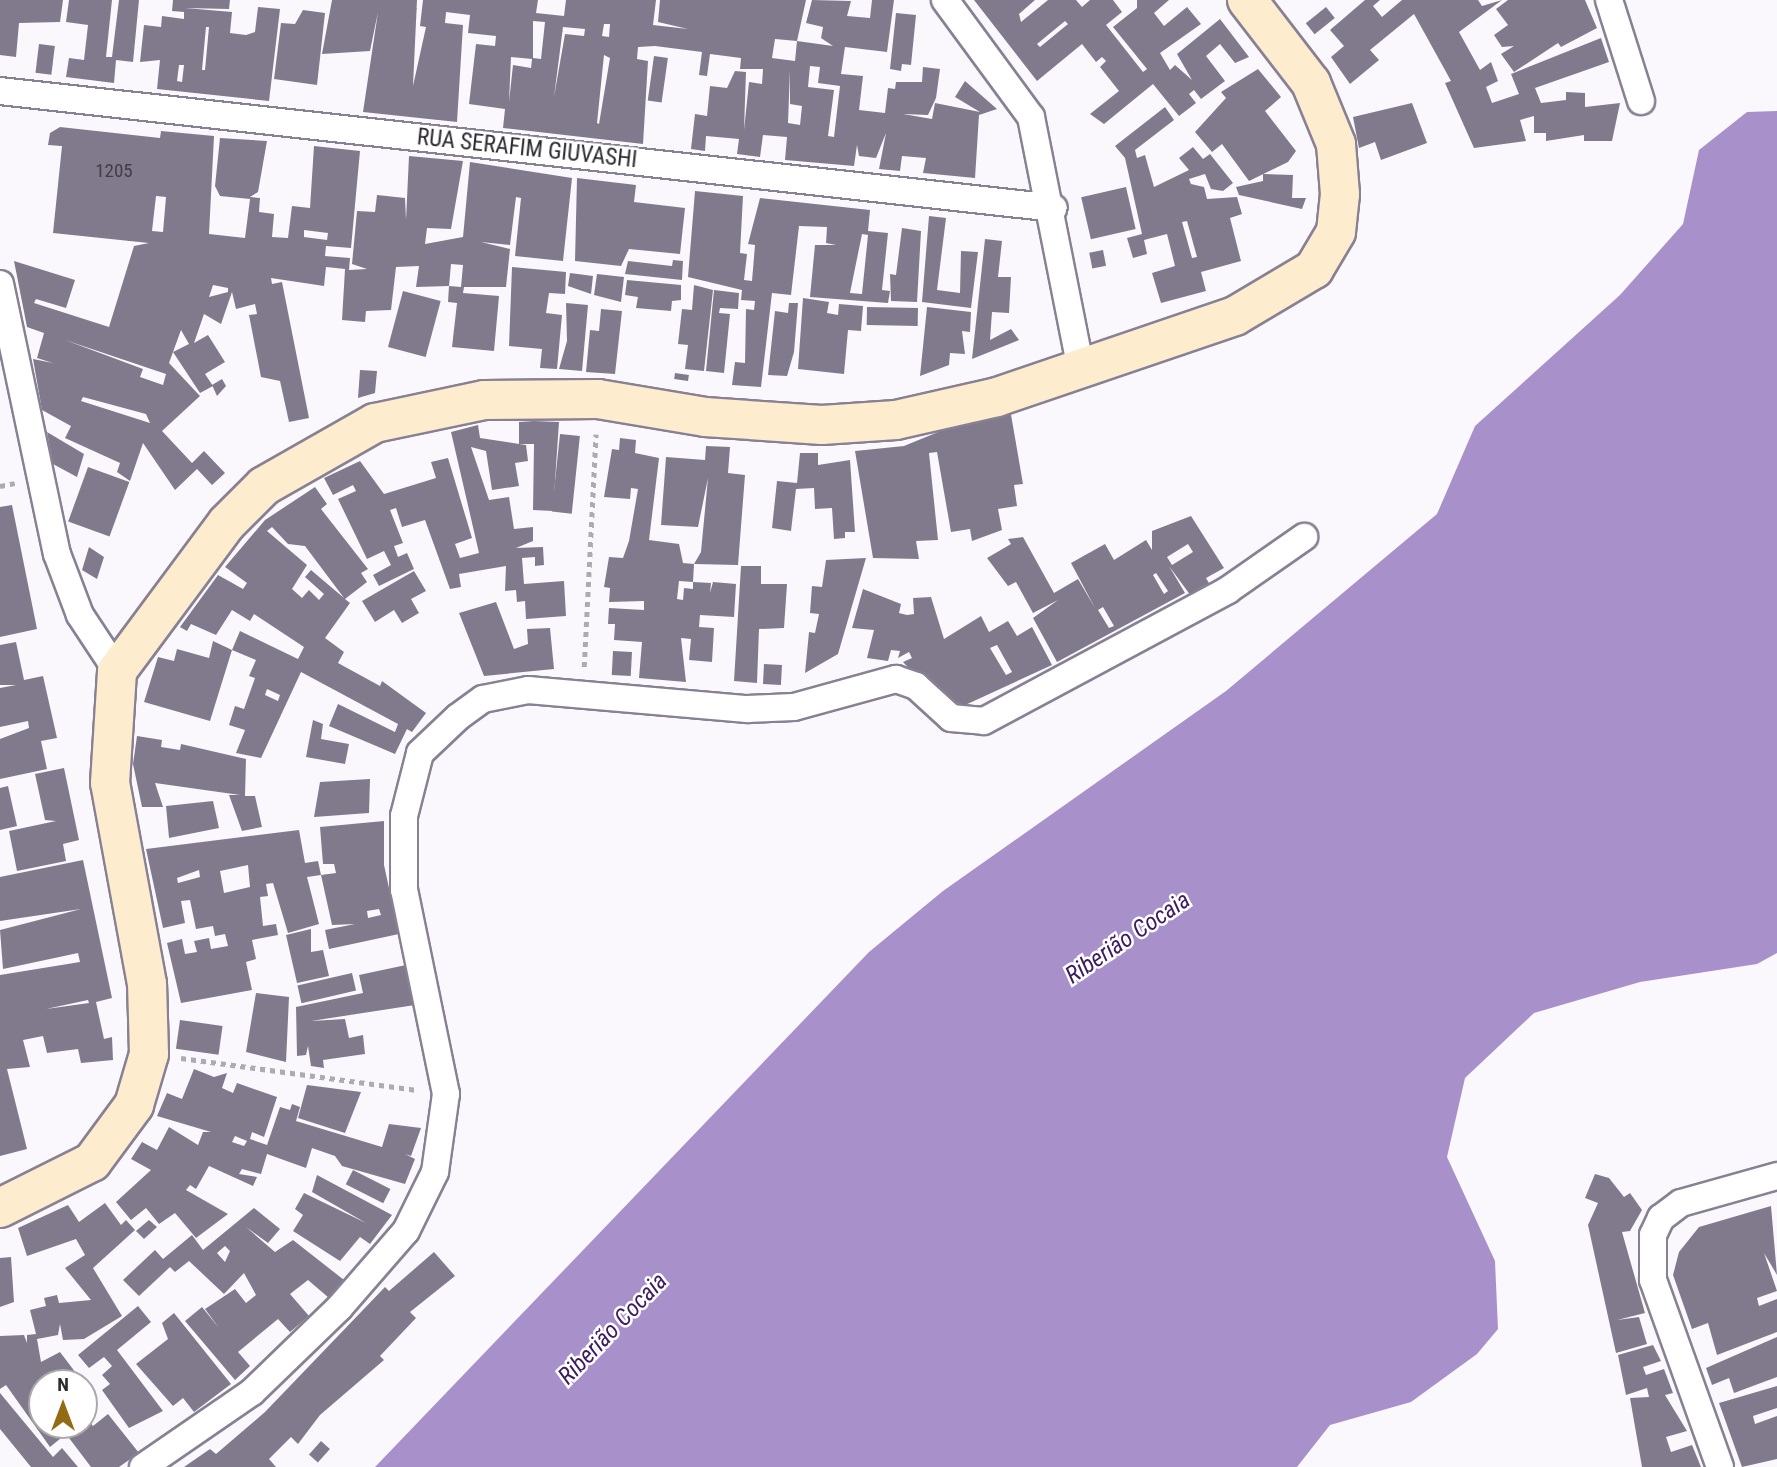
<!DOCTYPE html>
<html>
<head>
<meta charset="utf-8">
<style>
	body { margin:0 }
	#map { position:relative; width:1777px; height:1467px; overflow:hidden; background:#faf8fd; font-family:"Roboto Condensed",sans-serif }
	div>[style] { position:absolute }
	.water>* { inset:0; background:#a891ca }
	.building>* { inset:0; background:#817a8c; transform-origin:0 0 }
	.path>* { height:4.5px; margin-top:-2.25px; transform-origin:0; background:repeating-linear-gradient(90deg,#adabb1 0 5px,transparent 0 10px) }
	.roads { filter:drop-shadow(2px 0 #888193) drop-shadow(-2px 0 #888193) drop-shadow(0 2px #888193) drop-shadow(0 -2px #888193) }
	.street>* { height:26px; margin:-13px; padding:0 13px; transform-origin:13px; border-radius:13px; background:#fff }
	.secondary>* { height:38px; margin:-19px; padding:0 19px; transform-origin:19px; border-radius:19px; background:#fdecce }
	span { translate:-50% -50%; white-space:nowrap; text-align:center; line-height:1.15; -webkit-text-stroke:5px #fff; paint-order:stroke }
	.number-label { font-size:19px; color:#413d48 }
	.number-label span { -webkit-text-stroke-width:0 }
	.street-label { font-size:23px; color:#2c2931 }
	.water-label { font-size:24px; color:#3c1b5f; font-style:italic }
	.north { position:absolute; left:28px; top:1369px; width:70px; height:70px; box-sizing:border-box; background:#fff; border:2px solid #aba9ad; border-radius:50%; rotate:0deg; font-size:19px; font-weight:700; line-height:28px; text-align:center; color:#2c2931 }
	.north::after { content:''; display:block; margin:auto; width:24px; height:32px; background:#936b14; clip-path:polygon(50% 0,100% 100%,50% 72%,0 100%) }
</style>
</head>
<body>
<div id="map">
	<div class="water">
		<div style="clip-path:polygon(1777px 111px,1777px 953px,1757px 964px,1640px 982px,1534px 1013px,1465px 1078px,1447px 1157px,1495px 1261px,1498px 1329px,1477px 1354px,1411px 1402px,1330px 1425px,1297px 1467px,375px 1467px,869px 952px,943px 891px,1226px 691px,1437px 514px,1475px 426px,1620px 295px,1683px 224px,1699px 150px,1747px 112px)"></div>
	</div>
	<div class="building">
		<div style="clip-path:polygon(0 0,63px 0,60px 22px,19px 23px,16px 57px,0 55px)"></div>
		<div style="clip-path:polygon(69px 0,112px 0,106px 57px,112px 57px,119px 0,139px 0,133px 62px,116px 60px,114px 83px,66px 77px,69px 58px,84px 60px,88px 25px,66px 22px)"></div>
		<div style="clip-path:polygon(evenodd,173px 0,230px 0,229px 9px,185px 8px,232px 12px,230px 33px,246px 35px,255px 32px,258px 7px,280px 9px,269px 101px,157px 89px,160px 60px,180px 58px,140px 62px,144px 25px,161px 27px,162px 16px,184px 19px,184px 12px,172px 11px,173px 0,206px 27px,209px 27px,205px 70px,202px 70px,206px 27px,173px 0,179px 65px,184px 65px,182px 82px,177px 81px,179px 65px)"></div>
		<div style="clip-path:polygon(evenodd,332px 0,417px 0,413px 86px,426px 27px,420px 26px,423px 0,538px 0,536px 13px,564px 16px,566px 0,656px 0,653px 25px,688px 29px,658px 22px,660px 0,806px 0,797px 41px,833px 46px,821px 38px,823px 27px,806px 23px,812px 0,851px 1px,847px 16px,870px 18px,872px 0,894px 0,887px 52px,845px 47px,841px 74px,863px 76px,859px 110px,885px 113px,888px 88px,895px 89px,896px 82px,922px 82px,923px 67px,940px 69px,936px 98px,928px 115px,903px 114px,932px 119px,935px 103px,980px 112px,955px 97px,965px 81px,997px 109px,979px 115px,975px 178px,923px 173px,926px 158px,902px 156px,900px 171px,879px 169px,886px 133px,876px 158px,859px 156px,857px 145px,854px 166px,785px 160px,787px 137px,763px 135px,760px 157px,737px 154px,739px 139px,706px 136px,705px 151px,691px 149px,695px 114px,707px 116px,710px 86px,727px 88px,735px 71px,746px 72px,744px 130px,749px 82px,762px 84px,763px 69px,740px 69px,741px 58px,710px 54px,707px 76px,699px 75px,702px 52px,655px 46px,638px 47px,637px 59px,648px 61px,643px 144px,503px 128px,505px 109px,469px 104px,476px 44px,495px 46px,496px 36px,468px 33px,470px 15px,446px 12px,445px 23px,463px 25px,457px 122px,363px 112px,378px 12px,370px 51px,322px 54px,332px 0,533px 21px,545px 22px,541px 59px,533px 58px,533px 21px,332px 0,604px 24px,610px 24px,609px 37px,602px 36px,604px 24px,332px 0,563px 27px,585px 29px,584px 36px,565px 34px,554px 97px,563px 27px,332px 0,775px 39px,797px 41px,795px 61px,772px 58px,775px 39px,332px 0,604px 55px,610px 58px,599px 124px,597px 123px,604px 55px,332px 0,511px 57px,532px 59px,531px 68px,513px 65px,509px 102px,511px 57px,332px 0,810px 66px,820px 67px,818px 83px,840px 86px,834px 137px,828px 136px,834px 90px,808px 87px,810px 66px,332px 0,790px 70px,790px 104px,802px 106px,800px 125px,788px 123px,790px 70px)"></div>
		<div style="clip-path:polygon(evenodd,974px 0,1035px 0,1019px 14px,1021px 22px,1048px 0,1076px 0,1082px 7px,1090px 0,1113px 0,1122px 12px,1106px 25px,1143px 72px,1147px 69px,1113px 27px,1137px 8px,1137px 0,1169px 0,1154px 13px,1164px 26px,1187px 7px,1201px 24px,1160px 53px,1170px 70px,1175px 65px,1192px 80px,1177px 54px,1220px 19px,1249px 57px,1235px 63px,1220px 44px,1206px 56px,1225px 81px,1201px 99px,1194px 90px,1189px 94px,1196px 103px,1179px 116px,1153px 84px,1104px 124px,1090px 114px,1119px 91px,1100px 67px,1106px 61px,1102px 57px,1096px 62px,1082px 44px,1037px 81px,974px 0,1065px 21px,1068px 24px,1040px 47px,1037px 44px,1065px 21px)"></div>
		<div style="clip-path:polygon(1365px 0,1380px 0,1373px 6px,1382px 17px,1402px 0,1478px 0,1482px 6px,1502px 0,1459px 32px,1480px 70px,1491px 62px,1498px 81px,1486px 87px,1492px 103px,1519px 94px,1511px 74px,1601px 38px,1609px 62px,1535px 88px,1541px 103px,1566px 100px,1566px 92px,1585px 93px,1585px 107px,1620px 103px,1612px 141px,1584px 141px,1584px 135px,1546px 141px,1546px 133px,1534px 133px,1534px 116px,1520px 120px,1526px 141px,1474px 148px,1445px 83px,1451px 81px,1414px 14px,1370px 50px,1379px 60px,1350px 84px,1331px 57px,1344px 46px,1330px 30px)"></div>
		<div style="clip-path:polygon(1508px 0,1585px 0,1597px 28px,1561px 47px,1558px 43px,1514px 72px,1501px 54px,1514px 46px,1502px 47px,1494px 35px,1508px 25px,1496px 9px)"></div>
		<div style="left:1326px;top:7px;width:14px;height:26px;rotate:51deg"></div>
		<div style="clip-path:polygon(303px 10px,325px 13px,317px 85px,274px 79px,281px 23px,295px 24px)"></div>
		<div style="clip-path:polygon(896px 13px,916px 15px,911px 65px,902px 64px,901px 71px,890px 69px)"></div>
		<div style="left:39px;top:44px;width:16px;height:29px;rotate:7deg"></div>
		<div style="left:654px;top:56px;width:14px;height:45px;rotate:8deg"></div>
		<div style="clip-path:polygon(1258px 69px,1281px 97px,1265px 111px,1296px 151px,1288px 162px,1249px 181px,1222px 144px,1212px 152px,1195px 132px,1226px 98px,1221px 92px)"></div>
		<div style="clip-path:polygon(1412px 103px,1427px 143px,1381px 160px,1375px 142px,1359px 148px,1353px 117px)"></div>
		<div style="clip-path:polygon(evenodd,1165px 107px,1174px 120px,1135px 150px,1137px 158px,1145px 155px,1154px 187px,1189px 170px,1179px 158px,1193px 147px,1203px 159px,1210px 154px,1233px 183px,1223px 191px,1211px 189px,1205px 174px,1189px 179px,1191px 184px,1204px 187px,1207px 199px,1237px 197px,1242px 214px,1230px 218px,1241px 261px,1201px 272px,1206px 291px,1161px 303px,1152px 273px,1175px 266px,1167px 234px,1144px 240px,1147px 254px,1133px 258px,1127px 238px,1142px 234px,1125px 158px,1115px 146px,1165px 107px,1187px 221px,1197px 257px,1192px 258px,1182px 222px,1187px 221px)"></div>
		<div style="clip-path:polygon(evenodd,60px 127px,160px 138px,161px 131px,214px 136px,209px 234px,245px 238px,250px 199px,220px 196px,215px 186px,220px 138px,267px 141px,258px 192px,250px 197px,260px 198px,259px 212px,274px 214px,272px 237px,288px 238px,292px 206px,310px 208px,314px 146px,360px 151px,351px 248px,326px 246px,325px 256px,350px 258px,349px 270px,367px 269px,352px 264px,357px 211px,375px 212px,377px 195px,405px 198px,406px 220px,409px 156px,463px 161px,451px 229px,427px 228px,425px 244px,463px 237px,470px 162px,572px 178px,563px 261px,515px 256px,521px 198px,516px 197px,510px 245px,481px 242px,510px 249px,506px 287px,464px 287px,463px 293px,499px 296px,494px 351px,452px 347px,457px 303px,448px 302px,449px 286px,461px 287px,463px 265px,451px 264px,449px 286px,416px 287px,419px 266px,396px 267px,391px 310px,366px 311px,365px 322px,342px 320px,345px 269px,326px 267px,324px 286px,271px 278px,272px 284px,282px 282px,309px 418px,289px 422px,280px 381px,261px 377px,249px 315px,257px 314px,255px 304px,236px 309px,232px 292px,221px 324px,204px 314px,194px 343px,208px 335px,225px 362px,205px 374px,213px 386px,200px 393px,173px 352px,169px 363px,200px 396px,162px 431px,192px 463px,204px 451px,225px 473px,212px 485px,197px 469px,175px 490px,143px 443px,130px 481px,117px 472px,120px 463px,65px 438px,71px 426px,42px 410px,33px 359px,53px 363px,37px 358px,44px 333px,27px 327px,14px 261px,75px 280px,66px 308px,36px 299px,34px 303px,109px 327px,134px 246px,149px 243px,53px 233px,62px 146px,48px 145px,50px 133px,60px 127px,156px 196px,166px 197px,163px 232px,152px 231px,156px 196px,60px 127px,304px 230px,328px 233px,327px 240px,304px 237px,304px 230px,60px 127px,213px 285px,228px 288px,228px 292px,209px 297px,213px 285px,60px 127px,181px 330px,189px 344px,173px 352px,181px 330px,60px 127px,65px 340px,166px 374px,163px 385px,140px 377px,143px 369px,65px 340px,60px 127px,83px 397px,146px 414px,150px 423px,81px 401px,83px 397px)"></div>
		<div style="clip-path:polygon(1263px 174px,1293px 175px,1292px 198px,1306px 198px,1302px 209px,1239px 195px,1236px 187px,1263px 181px)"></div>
		<div style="clip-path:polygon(577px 178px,636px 185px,634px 202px,685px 208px,680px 254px,629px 249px,621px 266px,575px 261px)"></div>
		<div style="left:1126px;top:187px;width:43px;height:46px;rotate:77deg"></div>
		<div style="clip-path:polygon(evenodd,695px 191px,743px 196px,740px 253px,747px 254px,744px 280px,752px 281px,755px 245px,748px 244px,760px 198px,870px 210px,868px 231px,888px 233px,882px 290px,890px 291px,888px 303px,810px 297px,815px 245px,836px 245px,826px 243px,827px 227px,799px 226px,791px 295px,772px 293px,761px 387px,732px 385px,735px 362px,745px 363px,746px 309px,754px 310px,755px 301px,741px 300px,742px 290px,688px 277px,695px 191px,862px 234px,868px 235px,862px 294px,850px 293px,862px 234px)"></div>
		<div style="clip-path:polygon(929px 216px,946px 218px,937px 290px,960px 293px,961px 251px,978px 252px,971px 308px,922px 302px)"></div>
		<div style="clip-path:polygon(902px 228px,921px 231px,917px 302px,891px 301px,890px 274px,896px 275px)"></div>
		<div style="clip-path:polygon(985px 239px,1002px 241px,998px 277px,1011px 277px,1009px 313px,992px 312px,990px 340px,1011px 329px,1019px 340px,972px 359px)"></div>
		<div style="left:1103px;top:250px;width:16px;height:14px;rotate:79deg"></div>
		<div style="clip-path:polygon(673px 260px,683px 261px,682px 280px,625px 274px,628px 261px,672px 266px)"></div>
		<div style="clip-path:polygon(512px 267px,566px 272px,565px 294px,549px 293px,546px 313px,562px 315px,557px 369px,540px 368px,542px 349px,509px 346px)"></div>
		<div style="clip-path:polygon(570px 273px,593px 276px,591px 294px,568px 286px)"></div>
		<div style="clip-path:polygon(597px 274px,624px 277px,621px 302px,594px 295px)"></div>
		<div style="clip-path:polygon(627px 280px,681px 285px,681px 300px,672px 301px,671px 311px,636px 308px,638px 297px,625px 295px)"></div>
		<div style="clip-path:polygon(694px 285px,713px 290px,704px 371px,685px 369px,688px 345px,678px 344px,682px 309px,692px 310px)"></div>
		<div style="clip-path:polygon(714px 290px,739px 293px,738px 309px,720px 308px,719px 313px,730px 314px,724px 373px,706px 371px)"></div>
		<div style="left:403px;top:291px;width:39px;height:58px;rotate:15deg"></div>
		<div style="clip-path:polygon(803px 298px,829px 302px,827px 313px,838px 315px,839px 304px,863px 306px,861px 331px,848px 330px,844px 374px,798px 369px)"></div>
		<div style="clip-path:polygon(566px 303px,588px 305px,582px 371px,559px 369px,567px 341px)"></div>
		<div style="clip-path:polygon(789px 303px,798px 303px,794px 352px,787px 376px,768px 375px,775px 311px,788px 313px)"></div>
		<div style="left:867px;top:307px;width:51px;height:18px;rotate:1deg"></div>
		<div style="clip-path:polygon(927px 307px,971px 312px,970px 332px,962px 331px,965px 354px,950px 353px,949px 365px,920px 376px)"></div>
		<div style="clip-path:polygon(601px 309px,622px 311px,615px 374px,586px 372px,590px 330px,599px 331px)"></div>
		<div style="clip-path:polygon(360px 370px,377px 371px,375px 393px,358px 398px)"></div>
		<div style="left:675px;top:373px;width:14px;height:6px;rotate:8deg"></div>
		<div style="clip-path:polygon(222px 379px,226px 386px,217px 396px,212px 385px)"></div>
		<div style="clip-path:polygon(1009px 403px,1023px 484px,1014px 485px,1017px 506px,998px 509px,1002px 530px,972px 541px,970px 529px,951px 532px,937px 452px,929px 453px,938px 540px,916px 541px,919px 559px,873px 558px,855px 451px,904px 446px)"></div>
		<div style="clip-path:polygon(534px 421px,559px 422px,553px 511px,533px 510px,534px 444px,519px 444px,519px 422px)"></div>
		<div style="clip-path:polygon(478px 425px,480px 438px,526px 445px,528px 461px,515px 463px,519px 486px,492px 490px,486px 451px,471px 447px,489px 500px,509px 497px,514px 529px,533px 527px,533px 541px,516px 548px,543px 547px,544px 565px,535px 566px,535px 557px,522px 558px,524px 584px,564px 581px,566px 616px,526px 619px,525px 601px,517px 602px,516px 590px,505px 591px,506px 566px,459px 574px,461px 587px,450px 589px,425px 520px,402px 527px,396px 508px,390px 510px,403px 543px,394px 546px,398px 557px,407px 553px,414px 569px,379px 586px,373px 575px,391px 565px,384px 551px,367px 559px,338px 499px,356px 491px,353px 485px,333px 495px,324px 478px,360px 461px,384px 494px,436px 478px,431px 462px,448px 458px,472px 538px,455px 544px,460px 558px,479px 553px,451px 432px)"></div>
		<div style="clip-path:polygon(47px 432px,84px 454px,77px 477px,53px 464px)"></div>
		<div style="left:560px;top:434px;width:20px;height:78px;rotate:6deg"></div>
		<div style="clip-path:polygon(620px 438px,636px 440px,635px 453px,659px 458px,649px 540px,679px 544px,683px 563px,694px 564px,701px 552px,708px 478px,698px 527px,661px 525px,666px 457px,705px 460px,706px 446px,730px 447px,728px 473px,745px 475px,738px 565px,694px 564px,693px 582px,679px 581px,677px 599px,683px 600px,684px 588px,693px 589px,693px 582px,711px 583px,710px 593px,713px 582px,736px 584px,734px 617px,700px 615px,699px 627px,714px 628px,712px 662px,689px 660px,691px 639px,681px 638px,686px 682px,639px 678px,642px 642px,614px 640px,615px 624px,608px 624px,609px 608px,644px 610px,644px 601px,609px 602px,610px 588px,604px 587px,609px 557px,623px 558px,629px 541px,638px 489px,631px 488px,630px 499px,604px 497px,612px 449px,619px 450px)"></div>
		<div style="clip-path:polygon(800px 453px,818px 453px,818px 465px,850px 460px,855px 532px,845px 532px,845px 538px,834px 539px,832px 508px,815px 509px,814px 488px,796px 489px,791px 531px,772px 528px,777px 481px,797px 483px)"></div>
		<div style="left:88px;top:467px;width:44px;height:58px;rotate:20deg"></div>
		<div style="clip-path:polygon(evenodd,315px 487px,327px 504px,321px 509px,368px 569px,361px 573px,367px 582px,345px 599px,350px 603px,325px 638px,344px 652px,338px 663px,380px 686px,382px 681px,426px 713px,412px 732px,407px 729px,395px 754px,329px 726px,338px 704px,395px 732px,398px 724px,301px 672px,261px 758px,236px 753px,245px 730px,229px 725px,235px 706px,244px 709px,255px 678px,249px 676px,256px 660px,232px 650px,240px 631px,298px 659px,304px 647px,254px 614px,250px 621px,232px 610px,216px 635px,191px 624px,187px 631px,180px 627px,218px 575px,243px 589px,247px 583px,225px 567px,265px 520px,315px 487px,272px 527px,288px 544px,305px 546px,344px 598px,311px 570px,305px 577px,324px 594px,319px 600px,309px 590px,302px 598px,292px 589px,307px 565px,267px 531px,272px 527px,315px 487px,267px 689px,280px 695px,278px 701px,265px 695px,267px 689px)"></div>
		<div style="clip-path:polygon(12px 505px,37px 629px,0 637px,0 507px)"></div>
		<div style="clip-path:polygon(evenodd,1191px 516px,1224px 568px,1206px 578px,1210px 585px,1191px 596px,1169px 566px,1185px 593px,1057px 662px,1033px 618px,1058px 600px,1033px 613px,1016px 582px,1008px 586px,987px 558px,1011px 544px,1008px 539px,1023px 537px,1054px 593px,1078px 579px,1095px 608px,1071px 563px,1105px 544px,1114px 560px,1146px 540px,1152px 550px,1152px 531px,1191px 516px,1188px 544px,1193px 552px,1172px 565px,1167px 557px,1188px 544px,1191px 516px,1156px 573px,1168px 591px,1164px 594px,1153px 575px,1156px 573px,1191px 516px,1103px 607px,1114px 626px,1109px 628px,1098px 610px,1103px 607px)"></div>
		<div style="clip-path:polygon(89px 547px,104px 557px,97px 579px,82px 570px)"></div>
		<div style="clip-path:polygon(866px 558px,838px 654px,805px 673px,809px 632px,815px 633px,819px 614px,810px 613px,812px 586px,822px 587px,826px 560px)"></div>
		<div style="clip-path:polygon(741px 566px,761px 566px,761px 584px,787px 584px,784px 628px,759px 629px,757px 683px,734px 681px)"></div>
		<div style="clip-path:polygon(414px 571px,426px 591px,411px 599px,419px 613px,402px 623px,394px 610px,375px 622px,362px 601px)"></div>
		<div style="clip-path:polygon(evenodd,863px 589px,901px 604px,899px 613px,907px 615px,914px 614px,913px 598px,931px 597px,944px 639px,981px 616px,989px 632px,1008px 621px,1017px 636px,1032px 627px,1052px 665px,950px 712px,903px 662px,912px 658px,909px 652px,898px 658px,900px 651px,891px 650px,888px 661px,867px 658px,874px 630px,852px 628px,863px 589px,997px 645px,1012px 672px,1006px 675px,990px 648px,997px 645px)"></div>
		<div style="clip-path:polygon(496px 602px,514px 649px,528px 644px,527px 629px,550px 628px,554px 669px,484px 676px,459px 613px)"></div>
		<div style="clip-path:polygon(213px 641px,232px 650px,210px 721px,144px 702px,158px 657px,174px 661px,177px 649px,209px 658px)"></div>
		<div style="clip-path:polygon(16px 642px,24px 680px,43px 676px,57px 738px,41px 741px,47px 769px,0 779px,0 739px,29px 728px,28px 721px,0 727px,0 688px,16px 685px,0 685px,0 645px)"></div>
		<div style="left:613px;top:651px;width:19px;height:24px;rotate:3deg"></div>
		<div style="left:764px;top:664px;width:18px;height:20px;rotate:3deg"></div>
		<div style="clip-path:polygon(313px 720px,323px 724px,321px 739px,349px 744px,345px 764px,306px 757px)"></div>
		<div style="clip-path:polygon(137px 736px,162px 740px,161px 747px,180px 750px,181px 744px,246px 759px,245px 796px,255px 796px,262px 827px,242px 831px,229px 795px,240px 795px,155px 783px,163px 807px,142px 807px,133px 764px)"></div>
		<div style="clip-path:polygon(64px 768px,79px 840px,63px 844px,66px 861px,17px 871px,9px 831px,56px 821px,45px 820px,35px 774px)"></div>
		<div style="clip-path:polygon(370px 779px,369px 813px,314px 817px,320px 782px)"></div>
		<div style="clip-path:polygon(8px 786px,17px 826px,0 830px,0 788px)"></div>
		<div style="clip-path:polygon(213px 801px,219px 828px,169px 838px,166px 806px)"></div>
		<div style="clip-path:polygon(evenodd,384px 821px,384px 865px,399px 934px,329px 949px,325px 930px,355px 924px,332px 925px,321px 875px,336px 873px,334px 864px,323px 864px,320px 827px,384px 821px,379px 909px,381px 915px,368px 918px,367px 911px,379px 909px)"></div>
		<div style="clip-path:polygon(evenodd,299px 830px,305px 863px,318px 861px,321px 875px,307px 877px,319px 924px,288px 933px,273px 883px,266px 884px,268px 896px,260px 897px,263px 926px,276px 924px,278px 935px,252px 940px,256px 959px,246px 962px,252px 990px,181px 1003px,167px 943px,182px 939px,185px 954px,197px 952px,194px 941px,209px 938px,211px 949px,228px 946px,225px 934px,215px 936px,213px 926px,196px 929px,190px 900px,181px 901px,185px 923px,163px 928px,146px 849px,299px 830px,248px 865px,250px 887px,224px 893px,220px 871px,248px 865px,299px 830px,199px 870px,200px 877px,178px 883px,177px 878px,199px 870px)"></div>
		<div style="clip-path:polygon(evenodd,83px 860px,112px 998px,96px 1002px,104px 1039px,112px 1037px,113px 1060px,81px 1063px,78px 1049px,47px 1053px,43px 1036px,23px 1040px,30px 1067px,7px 1069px,27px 1149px,0 1156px,0 975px,80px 962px,78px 953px,3px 969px,0 930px,81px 909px,0 921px,0 877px,83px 860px,88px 1000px,89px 1003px,46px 1009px,88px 1000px)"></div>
		<div style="clip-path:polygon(311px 929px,311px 952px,323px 950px,329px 976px,297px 983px,286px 935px)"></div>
		<div style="clip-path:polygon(406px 965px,415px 1005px,311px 1021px,345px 1019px,349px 1038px,363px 1035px,365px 1054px,323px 1060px,324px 1068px,311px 1066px,308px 1046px,306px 1055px,297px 1056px,296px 1007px,363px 993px,359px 975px)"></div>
		<div style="left:352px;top:973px;width:18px;height:56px;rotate:77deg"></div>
		<div style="clip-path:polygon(256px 993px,289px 997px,286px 1062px,246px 1052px)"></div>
		<div style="left:180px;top:1020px;width:43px;height:29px;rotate:8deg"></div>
		<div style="clip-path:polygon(evenodd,194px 1069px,214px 1077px,227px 1073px,222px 1088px,233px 1093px,237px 1083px,277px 1097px,264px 1137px,252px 1132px,250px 1139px,267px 1145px,280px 1107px,290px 1110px,292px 1104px,300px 1107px,296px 1121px,382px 1147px,389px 1124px,421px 1128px,411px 1156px,405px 1154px,415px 1159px,405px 1184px,342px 1166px,335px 1156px,312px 1148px,306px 1168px,267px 1154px,261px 1174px,242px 1169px,239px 1174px,257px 1177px,253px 1186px,209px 1166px,196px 1189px,190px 1185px,186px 1190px,228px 1214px,196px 1238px,175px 1213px,159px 1224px,146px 1208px,131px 1220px,116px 1202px,151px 1170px,131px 1159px,142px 1142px,157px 1150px,169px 1127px,198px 1145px,203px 1132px,211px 1132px,157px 1116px,167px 1093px,182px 1099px,194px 1069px,235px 1136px,247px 1141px,244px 1146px,232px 1142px,235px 1136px)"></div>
		<div style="clip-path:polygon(307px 1085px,361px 1092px,345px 1133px,298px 1118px)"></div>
		<div style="left:353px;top:1170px;width:42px;height:16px;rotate:27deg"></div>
		<div style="clip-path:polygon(1595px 1174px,1609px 1178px,1624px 1197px,1630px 1193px,1642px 1210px,1630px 1231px,1622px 1232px,1645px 1313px,1617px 1320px,1639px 1317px,1647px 1344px,1616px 1353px,1588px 1225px,1598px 1203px,1585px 1198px)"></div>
		<div style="clip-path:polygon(317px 1175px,392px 1215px,370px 1244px,360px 1237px,340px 1261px,293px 1231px,303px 1215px,295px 1209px,304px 1193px,366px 1223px,312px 1192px)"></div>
		<div style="clip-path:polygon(105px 1203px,121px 1225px,126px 1220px,135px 1230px,93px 1268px,122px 1316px,84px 1339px,63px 1340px,60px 1324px,58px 1335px,37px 1339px,41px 1362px,60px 1352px,82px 1381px,42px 1383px,42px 1425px,84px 1425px,84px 1415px,93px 1426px,108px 1414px,139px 1453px,119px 1467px,91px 1467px,66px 1434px,50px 1447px,6px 1385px,0 1389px,0 1336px,24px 1335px,27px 1343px,27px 1335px,36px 1334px,30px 1310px,46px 1306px,44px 1298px,57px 1295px,59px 1303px,91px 1300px,65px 1268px,85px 1255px,76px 1239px,27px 1256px,18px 1228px,68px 1205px,79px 1222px)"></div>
		<div style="clip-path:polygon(1771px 1206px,1777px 1275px,1764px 1253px,1777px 1291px,1757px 1298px,1759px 1306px,1777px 1299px,1777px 1332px,1717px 1355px,1708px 1323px,1692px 1329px,1673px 1275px,1679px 1252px,1699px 1227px)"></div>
		<div style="clip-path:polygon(evenodd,254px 1208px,280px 1229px,268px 1243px,246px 1227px,275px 1252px,293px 1240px,344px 1280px,329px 1298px,308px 1280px,290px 1294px,309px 1316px,290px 1332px,278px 1319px,238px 1352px,250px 1366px,235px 1380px,185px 1321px,202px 1307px,219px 1328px,205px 1309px,235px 1289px,246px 1303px,256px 1295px,244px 1273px,224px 1294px,189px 1261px,175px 1272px,170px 1267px,139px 1296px,123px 1280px,155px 1250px,163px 1259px,192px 1235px,203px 1250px,254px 1208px,225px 1246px,230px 1251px,225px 1262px,217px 1253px,225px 1246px)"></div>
		<div style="clip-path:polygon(149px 1220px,157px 1227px,144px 1239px,136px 1231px)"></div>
		<div style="clip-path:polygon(434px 1252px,455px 1276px,410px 1312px,416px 1318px,380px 1356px,384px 1360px,320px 1415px,298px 1444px,291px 1437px,269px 1459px,276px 1467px,184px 1467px,210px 1449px,216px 1454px,265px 1412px,385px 1287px,389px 1291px)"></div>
		<div style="clip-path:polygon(11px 1257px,14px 1302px,0 1307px,0 1258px)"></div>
		<div style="clip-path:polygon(138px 1306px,151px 1322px,117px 1350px,163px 1411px,129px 1428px,102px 1390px,110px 1384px,102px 1375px,112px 1366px,104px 1357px,89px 1368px,78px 1355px)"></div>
		<div style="clip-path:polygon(174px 1313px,231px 1384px,194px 1412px,183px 1398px,173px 1406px,136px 1364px,168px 1339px,162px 1323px)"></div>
		<div style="clip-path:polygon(1777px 1337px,1777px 1377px,1734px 1393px,1729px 1378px,1712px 1385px,1706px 1368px)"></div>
		<div style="clip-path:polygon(1653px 1345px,1661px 1361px,1643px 1367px,1646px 1375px,1664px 1369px,1673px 1393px,1665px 1395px,1687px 1431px,1666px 1437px,1671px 1452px,1692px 1445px,1701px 1467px,1642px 1467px,1630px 1398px,1649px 1397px,1647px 1388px,1626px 1395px,1618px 1355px)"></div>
		<div style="clip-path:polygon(1777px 1386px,1777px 1408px,1753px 1416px,1755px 1424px,1777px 1416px,1777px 1459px,1742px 1467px,1719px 1403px)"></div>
		<div style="clip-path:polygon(0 1393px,53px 1457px,62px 1448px,78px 1467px,31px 1467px,0 1429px)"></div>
		<div style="left:321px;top:1441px;width:12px;height:18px;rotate:42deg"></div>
	</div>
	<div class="path">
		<div style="left:0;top:486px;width:15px;rotate:-11deg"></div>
		<div style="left:584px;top:667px;width:233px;rotate:-87.1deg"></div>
		<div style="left:181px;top:1058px;width:240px;rotate:7.7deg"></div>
	</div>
	<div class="roads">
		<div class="street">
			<div style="left:945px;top:0;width:145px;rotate:53.7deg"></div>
			<div style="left:1031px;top:117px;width:253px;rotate:78.8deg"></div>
			<div style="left:1609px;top:0;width:106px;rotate:72.4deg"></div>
			<div style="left:0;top:91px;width:1060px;rotate:6.33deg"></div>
			<div style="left:0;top:284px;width:276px;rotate:78.1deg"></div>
			<div style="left:57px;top:554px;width:65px;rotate:69.3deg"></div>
			<div style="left:80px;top:615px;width:67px;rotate:56.5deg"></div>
			<div style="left:143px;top:1467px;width:132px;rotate:-34.5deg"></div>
			<div style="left:252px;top:1392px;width:121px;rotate:-44deg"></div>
			<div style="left:339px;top:1308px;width:102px;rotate:-49deg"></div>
			<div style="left:406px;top:1231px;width:66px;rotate:-63.8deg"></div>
			<div style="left:435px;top:1172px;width:79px;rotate:-82deg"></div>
			<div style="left:446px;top:1094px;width:208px;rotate:-101.6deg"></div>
			<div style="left:404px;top:890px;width:74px;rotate:-90deg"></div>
			<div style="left:404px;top:816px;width:65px;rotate:-75.7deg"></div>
			<div style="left:420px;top:753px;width:52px;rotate:-43.5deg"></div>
			<div style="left:458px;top:717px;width:31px;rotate:-36deg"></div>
			<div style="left:483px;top:699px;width:46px;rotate:-11.3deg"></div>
			<div style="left:528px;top:690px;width:220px;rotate:5deg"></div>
			<div style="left:747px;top:709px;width:47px;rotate:-2.4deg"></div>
			<div style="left:794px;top:707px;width:106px;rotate:-15.4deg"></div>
			<div style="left:896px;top:679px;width:21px;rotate:19deg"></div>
			<div style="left:916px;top:686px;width:47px;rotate:42.4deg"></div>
			<div style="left:951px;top:718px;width:33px;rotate:5deg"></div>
			<div style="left:984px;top:721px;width:277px;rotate:-28.2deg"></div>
			<div style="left:1228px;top:590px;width:93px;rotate:-34.9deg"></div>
			<div style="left:1720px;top:1467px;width:199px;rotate:-109.7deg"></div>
			<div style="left:1653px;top:1280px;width:45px;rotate:-90deg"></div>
			<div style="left:1653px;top:1235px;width:19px;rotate:-65deg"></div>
			<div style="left:1661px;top:1218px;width:25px;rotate:-37deg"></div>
			<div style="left:1681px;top:1203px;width:100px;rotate:-15.7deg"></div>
		</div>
		<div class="secondary">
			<div style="left:0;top:1208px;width:103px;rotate:-26.6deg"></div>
			<div style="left:92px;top:1162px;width:71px;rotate:-53.6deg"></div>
			<div style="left:134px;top:1105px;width:53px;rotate:-73.6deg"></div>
			<div style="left:149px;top:1054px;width:70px;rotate:-91.6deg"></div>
			<div style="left:147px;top:984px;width:204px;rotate:-100.4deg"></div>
			<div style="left:110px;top:783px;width:112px;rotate:-86.4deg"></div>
			<div style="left:117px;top:671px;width:184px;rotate:-53.4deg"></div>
			<div style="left:227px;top:523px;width:52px;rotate:-45deg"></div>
			<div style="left:264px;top:486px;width:128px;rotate:-29.6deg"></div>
			<div style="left:375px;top:423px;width:111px;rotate:-11.9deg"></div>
			<div style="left:484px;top:400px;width:114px;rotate:-0.5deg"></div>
			<div style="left:598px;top:399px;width:109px;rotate:9.5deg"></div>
			<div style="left:705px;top:417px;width:117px;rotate:3.9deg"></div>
			<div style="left:822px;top:425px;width:74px;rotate:-3.9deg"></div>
			<div style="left:896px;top:420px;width:104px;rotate:-12.8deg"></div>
			<div style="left:997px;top:397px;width:251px;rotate:-18.8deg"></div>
			<div style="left:1235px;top:316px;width:92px;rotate:-30.7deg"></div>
			<div style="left:1314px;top:269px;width:43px;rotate:-59.3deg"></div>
			<div style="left:1336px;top:232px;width:38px;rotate:-84deg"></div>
			<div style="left:1340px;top:194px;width:50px;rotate:-94.6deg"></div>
			<div style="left:1336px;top:144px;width:66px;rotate:-112.3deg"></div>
			<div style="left:1311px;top:83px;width:105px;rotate:-127.6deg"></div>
		</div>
	</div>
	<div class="number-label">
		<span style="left:114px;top:171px">1205</span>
	</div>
	<div class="street-label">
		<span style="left:527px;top:149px;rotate:6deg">RUA SERAFIM GIUVASHI</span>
	</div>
	<div class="water-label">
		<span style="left:1128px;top:938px;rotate:-34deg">Riberião Cocaia</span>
		<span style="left:613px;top:1329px;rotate:-46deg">Riberião Cocaia</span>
	</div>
	<div class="north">N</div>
</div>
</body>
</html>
